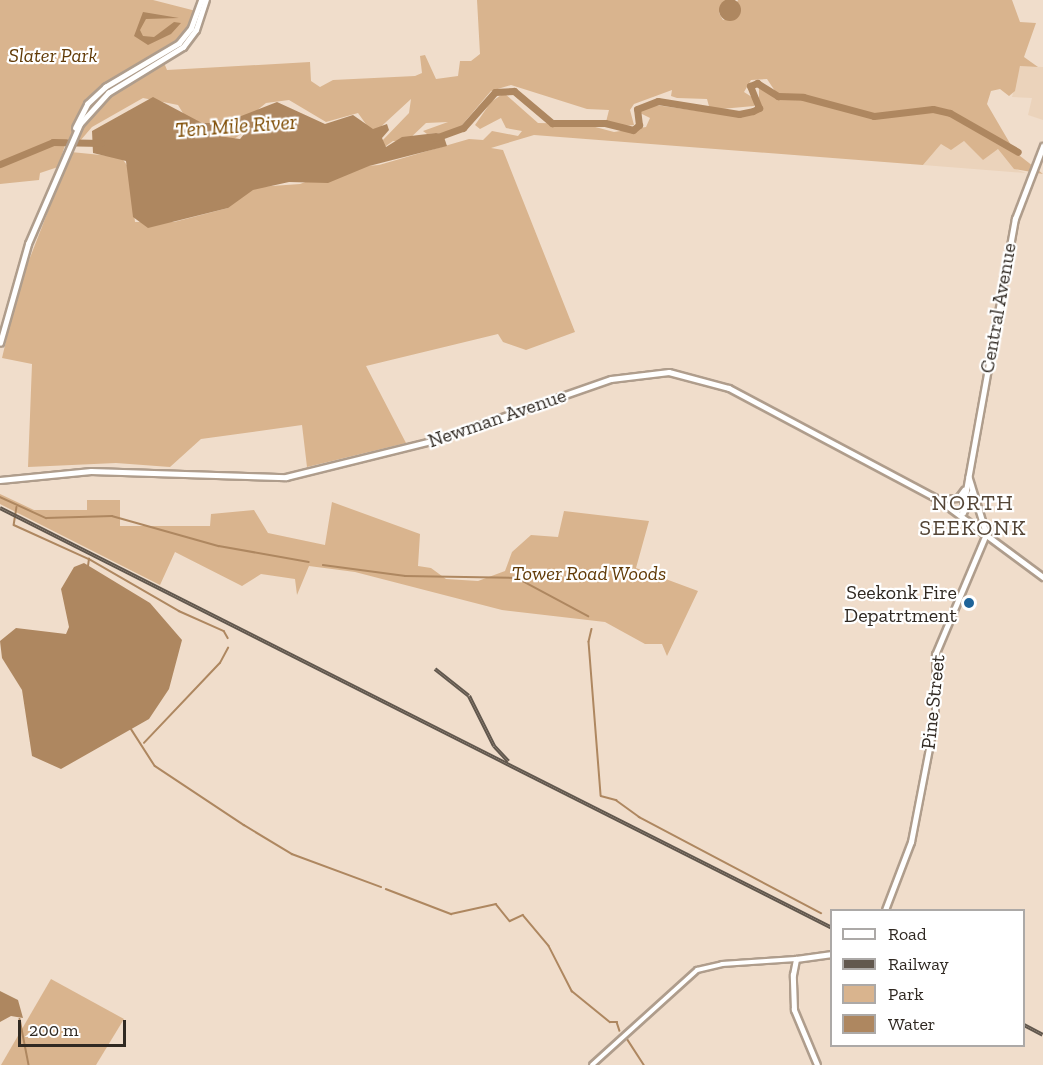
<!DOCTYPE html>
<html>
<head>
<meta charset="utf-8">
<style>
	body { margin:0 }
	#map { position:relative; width:1043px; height:1065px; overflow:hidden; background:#f0ddcb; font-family:"Zilla Slab",serif }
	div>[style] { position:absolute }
	.built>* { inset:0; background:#ebd3bb }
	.green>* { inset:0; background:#d9b48e }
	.water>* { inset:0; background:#ae8760 }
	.round { border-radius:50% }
	.stream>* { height:1.5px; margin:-0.75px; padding:0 0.75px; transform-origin:0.75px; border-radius:0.75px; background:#ae8760 }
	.river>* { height:7px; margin:-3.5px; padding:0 3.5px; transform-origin:3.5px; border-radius:3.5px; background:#ae8760 }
	.roads { filter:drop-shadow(2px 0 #af9d8c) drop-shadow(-2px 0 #af9d8c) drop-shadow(0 2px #af9d8c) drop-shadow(0 -2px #af9d8c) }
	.tertiary>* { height:4px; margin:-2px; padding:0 2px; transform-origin:2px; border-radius:2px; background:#fff }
	.secondary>* { height:4.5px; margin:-2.25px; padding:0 2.25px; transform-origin:2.25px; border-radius:2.25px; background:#fff }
	.rail>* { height:4px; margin-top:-2px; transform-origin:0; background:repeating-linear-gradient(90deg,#fff 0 4.5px,#62584e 0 9px); box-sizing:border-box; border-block:2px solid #62584e }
	.dots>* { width:16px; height:16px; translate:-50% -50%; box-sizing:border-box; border:3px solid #fff; border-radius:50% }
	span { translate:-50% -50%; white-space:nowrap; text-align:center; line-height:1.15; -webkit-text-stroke:4.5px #fff; paint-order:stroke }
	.park-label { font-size:20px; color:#613a06; font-style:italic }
	.street-label { font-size:20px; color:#302922 }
	.poi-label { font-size:20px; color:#302922 }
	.right { translate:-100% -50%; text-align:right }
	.water-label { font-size:21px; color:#7d4a00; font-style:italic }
	.quarter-label { font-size:22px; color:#544536; letter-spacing:1.5px }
	.legend { position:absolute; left:830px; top:909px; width:195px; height:138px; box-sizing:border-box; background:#fff; border:2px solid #aca9a7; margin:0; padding:8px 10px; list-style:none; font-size:18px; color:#302922 }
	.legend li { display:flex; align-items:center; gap:12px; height:30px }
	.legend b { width:30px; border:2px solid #aca9a7 }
	.scale { position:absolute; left:18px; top:1020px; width:108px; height:27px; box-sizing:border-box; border:3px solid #302922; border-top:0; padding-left:8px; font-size:18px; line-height:21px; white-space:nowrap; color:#302922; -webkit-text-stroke:4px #fff; paint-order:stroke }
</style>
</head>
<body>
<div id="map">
	<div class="built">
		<div style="clip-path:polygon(1020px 66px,1043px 67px,1043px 120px,1028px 115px,1032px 98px,1012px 97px)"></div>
		<div style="clip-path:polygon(964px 141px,981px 156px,999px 149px,1015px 169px,1026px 173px,923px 165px,941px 144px,953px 148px)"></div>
	</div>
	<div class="green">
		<div style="clip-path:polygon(0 0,153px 0,196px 11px,179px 40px,160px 53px,167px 70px,310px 62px,311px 81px,320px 87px,333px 80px,415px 76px,422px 73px,420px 56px,425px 55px,436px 79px,458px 76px,460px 61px,471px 61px,480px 54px,477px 0,726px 0,719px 13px,723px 20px,729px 18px,738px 0,1012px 0,1020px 22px,1036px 23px,1024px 57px,1038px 67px,1020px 66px,1015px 91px,1009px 96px,1000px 89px,991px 91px,987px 104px,1015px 152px,1043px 174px,1014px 169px,998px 149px,983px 160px,964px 141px,951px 150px,941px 144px,923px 165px,534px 135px,491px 148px,503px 150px,575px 332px,526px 350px,503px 342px,498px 334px,366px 366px,406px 443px,307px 467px,302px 425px,201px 439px,170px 467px,116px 463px,28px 467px,32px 364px,2px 358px,19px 286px,71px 152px,121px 157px,129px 168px,135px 222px,174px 222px,228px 208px,230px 189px,300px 184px,343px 168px,379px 165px,469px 139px,483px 140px,492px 131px,518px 136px,522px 131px,506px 128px,501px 118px,480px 129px,475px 125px,491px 102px,504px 93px,538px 123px,584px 124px,614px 132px,646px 127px,650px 118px,638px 112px,648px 104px,735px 116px,759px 109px,759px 88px,777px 94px,767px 79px,751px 80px,744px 92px,755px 99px,754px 106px,710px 110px,707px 99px,677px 98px,671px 96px,672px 90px,634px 104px,630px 110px,634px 125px,625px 126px,606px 122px,609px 110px,587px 109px,511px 85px,491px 91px,456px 132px,427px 134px,423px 131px,448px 122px,426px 123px,406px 142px,393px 141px,379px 151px,381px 142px,409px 113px,411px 99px,373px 134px,358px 113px,326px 122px,289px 100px,266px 103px,255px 112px,250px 128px,234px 139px,219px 138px,189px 123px,178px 105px,143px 98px,92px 127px,80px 141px,67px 139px,58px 167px,40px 173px,39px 180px,0 184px)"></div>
		<div style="clip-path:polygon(0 494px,34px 510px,87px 510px,87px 500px,120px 500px,120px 526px,210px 526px,211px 514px,254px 510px,268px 533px,325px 545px,332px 502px,420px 534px,418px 566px,431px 568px,446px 579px,478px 581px,505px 571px,512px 552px,531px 535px,558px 537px,564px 511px,649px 521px,636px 568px,698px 591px,667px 656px,662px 644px,645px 644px,605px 622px,502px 610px,355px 572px,309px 566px,297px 595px,295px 579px,261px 574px,242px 586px,175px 552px,160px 585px,0 504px)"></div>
		<div style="clip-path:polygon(51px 979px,124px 1019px,96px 1065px,1px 1065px)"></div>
	</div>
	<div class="water">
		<div class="round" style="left:719px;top:-1px;width:22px;height:22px"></div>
		<div style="clip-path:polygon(143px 12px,179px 18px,146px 19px,140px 30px,143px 36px,154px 37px,174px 22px,181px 23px,171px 34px,148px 45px,134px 36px)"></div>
		<div style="clip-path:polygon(evenodd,153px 97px,202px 123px,223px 123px,277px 102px,325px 124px,353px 115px,373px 129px,387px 124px,389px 130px,382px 138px,386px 147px,402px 137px,436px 133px,443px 134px,447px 146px,369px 166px,328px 183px,289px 182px,253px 190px,228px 208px,148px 228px,133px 217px,126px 161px,93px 153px,92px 131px,153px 97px,239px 125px,250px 127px,240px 139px,218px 136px,239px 125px)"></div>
		<div style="clip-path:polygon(84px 563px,150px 603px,182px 640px,169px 689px,149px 719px,61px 769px,32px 756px,22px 690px,2px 658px,0 641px,16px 628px,66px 634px,69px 627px,61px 589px,74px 567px)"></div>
		<div style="clip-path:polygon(0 991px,18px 1000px,23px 1018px,11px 1016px,0 1022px)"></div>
	</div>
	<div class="stream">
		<div style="left:0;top:497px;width:51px;rotate:24.5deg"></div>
		<div style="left:46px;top:518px;width:66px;rotate:-1.7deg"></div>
		<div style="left:112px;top:516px;width:111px;rotate:15.7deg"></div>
		<div style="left:219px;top:546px;width:91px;rotate:10.1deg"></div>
		<div style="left:17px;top:507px;width:18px;rotate:99deg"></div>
		<div style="left:14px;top:525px;width:82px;rotate:24.4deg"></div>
		<div style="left:89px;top:559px;width:104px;rotate:30deg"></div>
		<div style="left:179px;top:611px;width:49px;rotate:24deg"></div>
		<div style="left:224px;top:631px;width:8px;rotate:60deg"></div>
		<div style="left:323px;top:565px;width:83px;rotate:7.6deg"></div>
		<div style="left:405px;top:576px;width:112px;rotate:1deg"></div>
		<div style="left:517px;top:578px;width:81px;rotate:28.2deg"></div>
		<div style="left:88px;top:566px;width:7px;rotate:-82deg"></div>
		<div style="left:592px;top:629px;width:13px;rotate:103deg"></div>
		<div style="left:589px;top:642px;width:154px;rotate:85.5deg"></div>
		<div style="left:601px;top:796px;width:16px;rotate:15deg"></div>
		<div style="left:616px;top:800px;width:29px;rotate:36deg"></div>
		<div style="left:639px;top:817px;width:206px;rotate:27.8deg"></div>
		<div style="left:130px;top:727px;width:46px;rotate:57.3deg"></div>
		<div style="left:155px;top:766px;width:107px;rotate:33.5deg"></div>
		<div style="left:244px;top:825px;width:56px;rotate:31.1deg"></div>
		<div style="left:292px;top:854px;width:95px;rotate:20.3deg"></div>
		<div style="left:144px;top:743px;width:110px;rotate:-46.5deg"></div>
		<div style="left:220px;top:663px;width:17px;rotate:-62deg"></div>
		<div style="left:386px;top:889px;width:70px;rotate:21deg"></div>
		<div style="left:451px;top:914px;width:46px;rotate:-12.5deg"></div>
		<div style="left:496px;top:904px;width:22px;rotate:51deg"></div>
		<div style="left:510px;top:921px;width:14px;rotate:-25deg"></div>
		<div style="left:523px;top:915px;width:40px;rotate:50deg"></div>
		<div style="left:549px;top:946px;width:51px;rotate:62.9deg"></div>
		<div style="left:572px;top:991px;width:49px;rotate:39.2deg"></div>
		<div style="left:610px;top:1022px;width:7px"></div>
		<div style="left:617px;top:1022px;width:9px;rotate:72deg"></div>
		<div style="left:20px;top:1019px;width:47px;rotate:78.9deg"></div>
		<div style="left:626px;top:1037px;width:33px;rotate:57deg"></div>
	</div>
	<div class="river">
		<div style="left:435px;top:138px;width:30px;rotate:-20deg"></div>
		<div style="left:463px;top:128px;width:48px;rotate:-48.4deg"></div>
		<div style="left:495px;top:92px;width:19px;rotate:-3deg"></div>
		<div style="left:514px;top:91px;width:50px;rotate:40.1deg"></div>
		<div style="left:552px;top:123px;width:53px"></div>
		<div style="left:605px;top:123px;width:29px;rotate:14deg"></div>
		<div style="left:633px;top:130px;width:8px;rotate:-40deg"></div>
		<div style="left:639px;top:125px;width:16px;rotate:-97deg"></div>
		<div style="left:637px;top:109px;width:22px;rotate:-21deg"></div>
		<div style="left:658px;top:101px;width:82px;rotate:9.1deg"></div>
		<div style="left:739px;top:114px;width:14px;rotate:-12deg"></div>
		<div style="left:753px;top:111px;width:7px;rotate:-27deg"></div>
		<div style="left:759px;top:108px;width:24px;rotate:-112deg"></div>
		<div style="left:750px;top:86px;width:8px;rotate:-23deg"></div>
		<div style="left:757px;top:83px;width:25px;rotate:32deg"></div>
		<div style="left:778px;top:96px;width:25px;rotate:2deg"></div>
		<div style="left:803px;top:97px;width:73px;rotate:15deg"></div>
		<div style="left:874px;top:116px;width:59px;rotate:-6.8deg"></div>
		<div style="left:933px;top:109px;width:17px;rotate:13deg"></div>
		<div style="left:950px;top:113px;width:78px;rotate:29.8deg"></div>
		<div style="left:0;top:164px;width:57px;rotate:-22.5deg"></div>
		<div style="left:53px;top:142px;width:48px;rotate:1.2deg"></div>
	</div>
	<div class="roads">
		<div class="tertiary">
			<div style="left:592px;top:1065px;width:142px;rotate:-42.1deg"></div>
			<div style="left:697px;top:970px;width:26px;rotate:-13deg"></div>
			<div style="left:722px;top:964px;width:74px;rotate:-3.9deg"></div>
		</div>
		<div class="secondary">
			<div style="left:75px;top:128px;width:27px;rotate:-63deg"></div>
			<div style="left:87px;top:104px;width:25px;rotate:-43deg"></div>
			<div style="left:105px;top:87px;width:86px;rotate:-30.7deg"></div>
			<div style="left:179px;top:43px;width:19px;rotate:-51deg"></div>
			<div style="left:191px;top:28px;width:30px;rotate:-70deg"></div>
			<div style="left:0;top:343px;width:103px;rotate:-74.2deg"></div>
			<div style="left:28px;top:244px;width:131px;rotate:-66.6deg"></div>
			<div style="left:80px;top:124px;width:42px;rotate:-47.9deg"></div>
			<div style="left:108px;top:93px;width:88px;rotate:-31.5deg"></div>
			<div style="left:183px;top:47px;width:21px;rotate:-53deg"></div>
			<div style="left:196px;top:30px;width:32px;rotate:-72deg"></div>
			<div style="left:969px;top:477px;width:54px;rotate:72.9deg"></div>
			<div style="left:0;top:480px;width:91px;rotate:-5.6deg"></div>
			<div style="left:91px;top:471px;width:195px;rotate:1.8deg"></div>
			<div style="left:286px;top:477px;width:154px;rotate:-13.9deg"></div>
			<div style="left:436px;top:440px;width:185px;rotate:-19.2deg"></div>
			<div style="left:611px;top:379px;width:58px;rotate:-6.9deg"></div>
			<div style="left:669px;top:372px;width:62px;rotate:14.9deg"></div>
			<div style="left:729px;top:388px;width:237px;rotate:28deg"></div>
			<div style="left:938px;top:499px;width:131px;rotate:36.6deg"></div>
			<div style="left:941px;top:499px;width:17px;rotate:-3deg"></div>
			<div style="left:958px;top:498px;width:10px;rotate:-53deg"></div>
			<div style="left:962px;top:513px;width:299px;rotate:-79.8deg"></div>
			<div style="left:1015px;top:219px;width:78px;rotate:-69deg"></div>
			<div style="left:963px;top:513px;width:22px;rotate:-68deg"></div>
			<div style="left:885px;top:910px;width:73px;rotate:-69.1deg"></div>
			<div style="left:911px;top:842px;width:127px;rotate:-79.1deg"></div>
			<div style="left:935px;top:717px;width:62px;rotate:-90deg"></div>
			<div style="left:935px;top:655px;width:134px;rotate:-67.1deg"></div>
			<div style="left:817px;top:1065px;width:60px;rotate:-112.7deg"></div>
			<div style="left:794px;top:1010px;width:35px;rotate:-92deg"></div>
			<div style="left:793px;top:975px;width:16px;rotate:-79deg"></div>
			<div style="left:796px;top:959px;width:36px;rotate:-8deg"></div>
		</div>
	</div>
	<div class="rail">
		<div style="left:0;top:508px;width:932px;rotate:26.78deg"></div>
		<div style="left:435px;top:669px;width:43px;rotate:38.5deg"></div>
		<div style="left:469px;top:696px;width:56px;rotate:63.4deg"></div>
		<div style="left:494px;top:746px;width:21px;rotate:47deg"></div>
		<div style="left:1024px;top:1025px;width:21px;rotate:28deg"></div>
	</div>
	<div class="dots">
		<div style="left:969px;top:603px;background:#1f6499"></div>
	</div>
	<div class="park-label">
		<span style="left:53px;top:55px">Slater Park</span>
		<span style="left:589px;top:573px">Tower Road Woods</span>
	</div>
	<div class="street-label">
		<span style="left:998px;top:308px;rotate:-80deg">Central Avenue</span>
		<span style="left:497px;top:418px;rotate:-19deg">Newman Avenue</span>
		<span style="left:933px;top:702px;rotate:-84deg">Pine Street</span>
	</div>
	<div class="poi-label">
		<span class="right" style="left:957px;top:604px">Seekonk Fire<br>Depatrtment</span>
	</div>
	<div class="water-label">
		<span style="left:236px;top:126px;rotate:-4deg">Ten Mile River</span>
	</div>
	<div class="quarter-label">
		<span style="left:973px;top:515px">NORTH<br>SEEKONK</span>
	</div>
	<ul class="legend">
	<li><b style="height:8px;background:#fff"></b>Road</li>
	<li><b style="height:8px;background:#62584e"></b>Railway</li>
	<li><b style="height:16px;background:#d9b48e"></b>Park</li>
	<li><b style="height:16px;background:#ae8760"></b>Water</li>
	</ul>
	<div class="scale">200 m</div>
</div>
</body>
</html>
